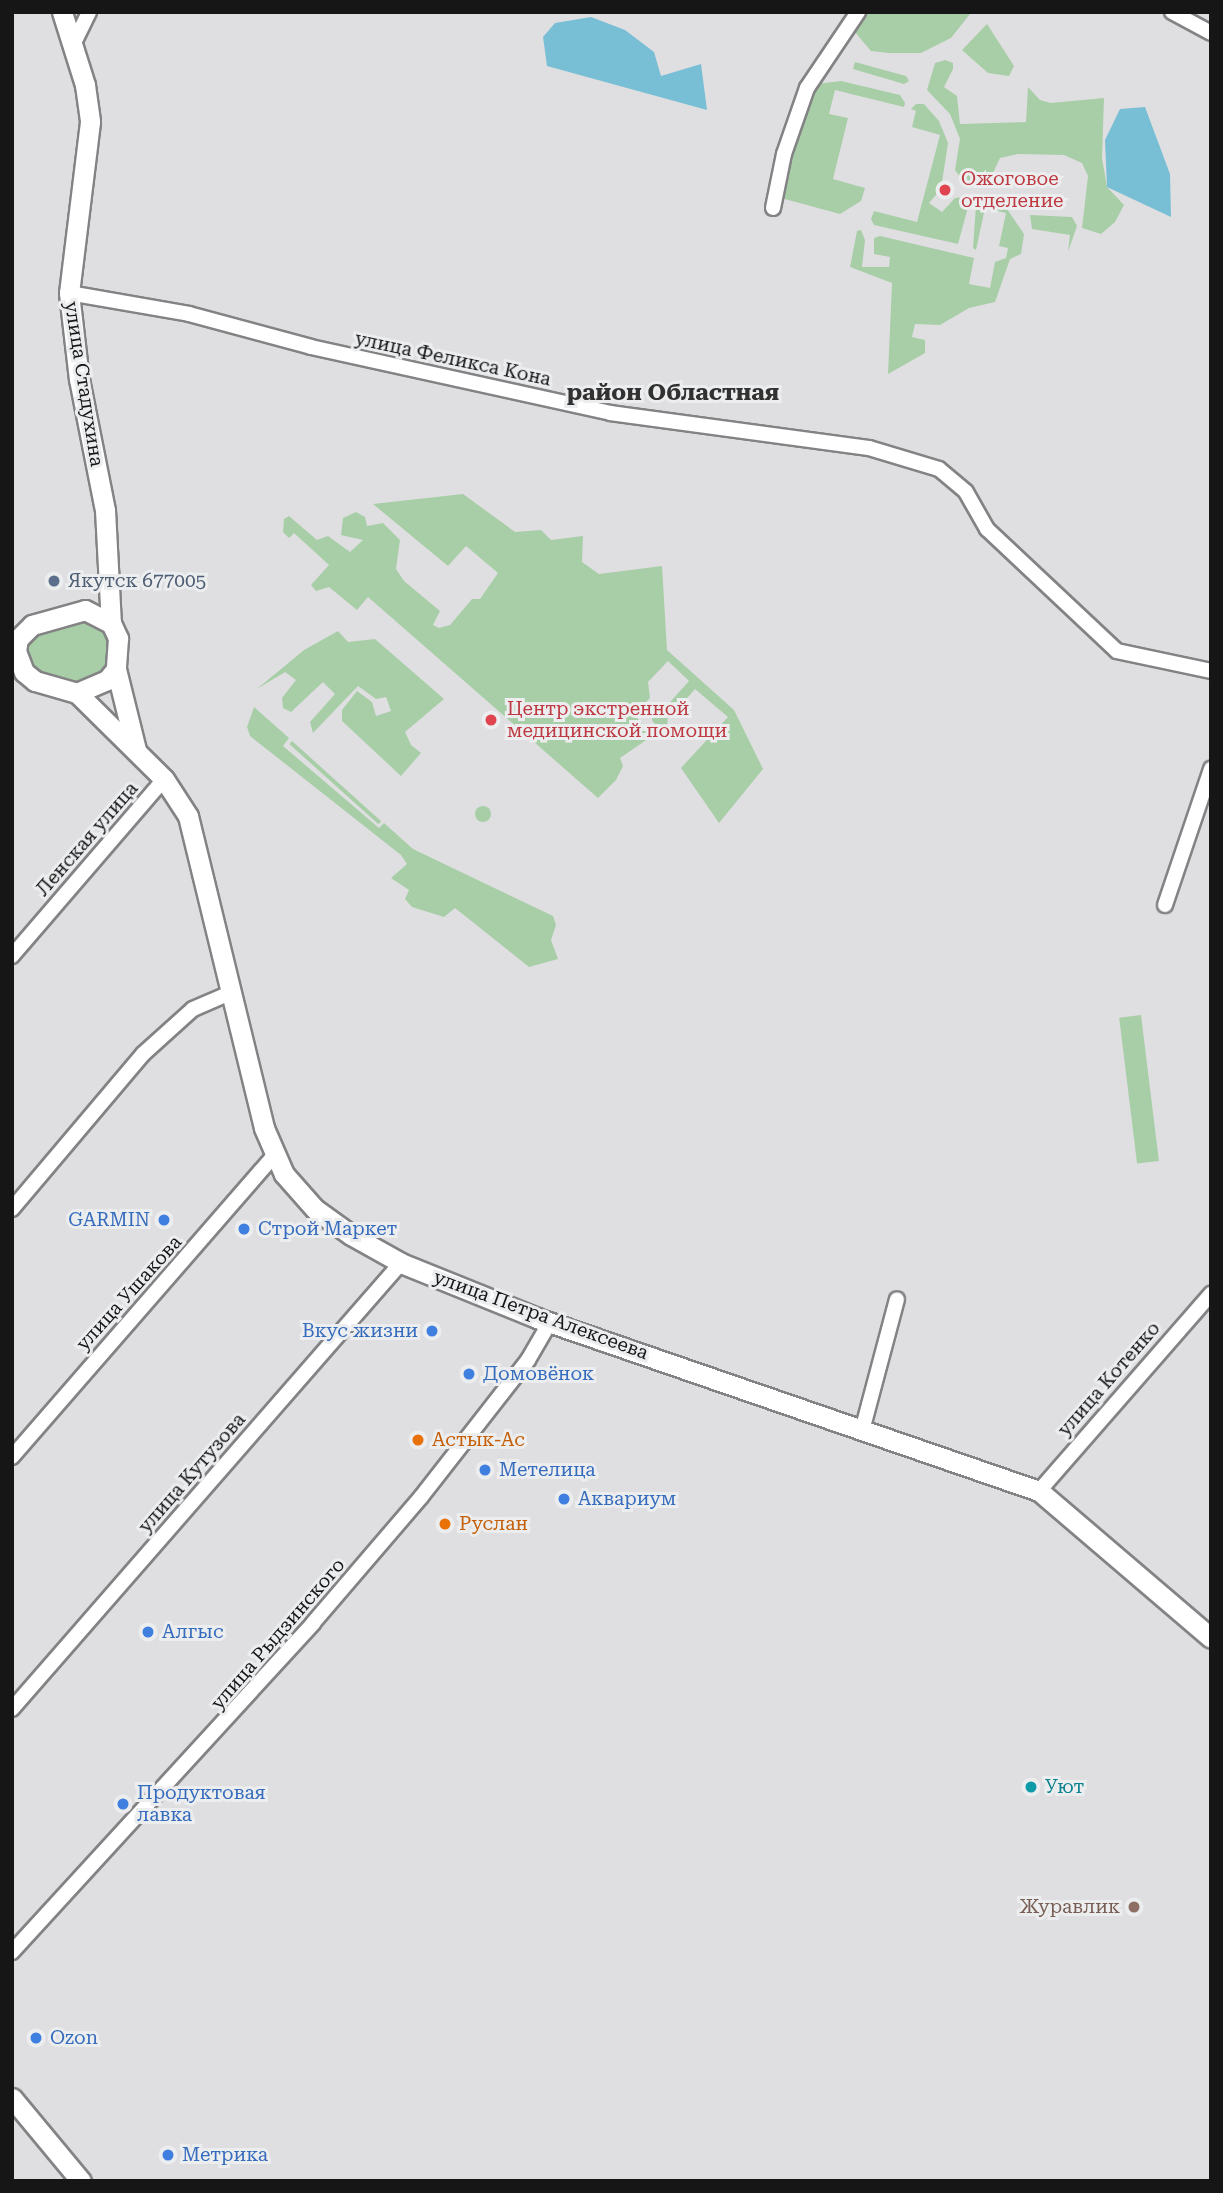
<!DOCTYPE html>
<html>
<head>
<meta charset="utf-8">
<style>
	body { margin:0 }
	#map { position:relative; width:1223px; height:2193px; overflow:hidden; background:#dfdfe1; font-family:"Roboto Serif",serif }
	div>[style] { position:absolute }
	.green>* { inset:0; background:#a8cea7; transform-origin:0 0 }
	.round { border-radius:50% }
	.water>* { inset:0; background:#78bfd5 }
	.roads { filter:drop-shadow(2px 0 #838385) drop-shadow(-2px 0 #838385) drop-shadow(0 2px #838385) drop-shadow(0 -2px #838385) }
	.street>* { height:14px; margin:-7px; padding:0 7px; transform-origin:7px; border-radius:7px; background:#fff }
	.secondary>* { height:19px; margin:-9.5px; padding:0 9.5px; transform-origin:9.5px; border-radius:9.5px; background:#fff }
	.dots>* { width:19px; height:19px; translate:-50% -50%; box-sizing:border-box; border:4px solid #ecedee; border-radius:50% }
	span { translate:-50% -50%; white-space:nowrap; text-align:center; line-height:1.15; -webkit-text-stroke:6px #ecedee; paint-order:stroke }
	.health-label { font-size:19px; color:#be3a42 }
	.left { translate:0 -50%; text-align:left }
	.street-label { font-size:19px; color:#161617 }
	.service-label { font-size:19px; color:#4e5e75 }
	.shop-label { font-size:19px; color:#366cbe }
	.right { translate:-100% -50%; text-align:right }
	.food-label { font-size:19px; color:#c56008 }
	.culture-label { font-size:19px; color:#0d838f }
	.education-label { font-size:19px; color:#785e54 }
	.quarter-label { font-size:23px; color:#313132; font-weight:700 }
	.frame { position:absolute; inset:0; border:14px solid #161617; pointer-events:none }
</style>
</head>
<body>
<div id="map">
	<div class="green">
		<div style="clip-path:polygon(865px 12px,968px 12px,970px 14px,951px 38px,921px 53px,889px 53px,871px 51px,854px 31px)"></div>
		<div style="clip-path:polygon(987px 24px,1014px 66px,1009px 76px,988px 73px,962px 50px)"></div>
		<div style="clip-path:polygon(945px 60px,953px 63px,953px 69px,944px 87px,957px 96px,960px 124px,1026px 122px,1028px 87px,1040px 100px,1051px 103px,1104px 98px,1102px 158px,1107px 187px,1124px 205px,1115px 222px,1101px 234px,1082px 228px,1088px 176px,1082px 163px,1064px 155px,1018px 154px,1000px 158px,992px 175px,981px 182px,962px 180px,955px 170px,960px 139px,950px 114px,927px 90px,935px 63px)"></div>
		<div style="clip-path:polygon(855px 62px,906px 76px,909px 81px,904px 84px,853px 69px)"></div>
		<div style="clip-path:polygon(841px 81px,900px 95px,905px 103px,904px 107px,835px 90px,829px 114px,848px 118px,833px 179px,865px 188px,861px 201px,840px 214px,781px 198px,792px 150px,816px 84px)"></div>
		<div style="clip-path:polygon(916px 104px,924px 104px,939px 121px,948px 143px,941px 189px,929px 203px,942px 212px,955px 198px,971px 196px,958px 244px,874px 225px,871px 219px,874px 211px,917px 222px,940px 135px,912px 127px,916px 111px,911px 109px)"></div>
		<div style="clip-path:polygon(988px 199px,1005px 206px,1024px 234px,1021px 254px,1010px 259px,995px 302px,969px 308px,940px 325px,915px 324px,912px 337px,925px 340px,925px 353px,888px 374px,892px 283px,850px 267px,857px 231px,861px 230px,865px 240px,862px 267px,889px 267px,890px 257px,874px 254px,874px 238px,880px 236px,974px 258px,969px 284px,990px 288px,995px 262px,1006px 258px,1008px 248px,999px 246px,1006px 213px,985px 208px,976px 250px,973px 248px,976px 205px)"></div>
		<div style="clip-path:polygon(1030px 215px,1072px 217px,1077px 226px,1068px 252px,1070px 235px,1032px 229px)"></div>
		<div style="clip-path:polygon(463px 494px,515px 532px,541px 530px,551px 540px,583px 536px,582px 562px,599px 574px,662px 566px,667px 650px,734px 710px,763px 769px,719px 823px,681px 768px,728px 717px,695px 689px,676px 711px,668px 712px,667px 729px,661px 733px,652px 720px,653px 712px,662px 711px,689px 681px,668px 661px,648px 682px,650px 698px,640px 708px,633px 702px,628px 707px,652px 736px,620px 758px,623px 766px,616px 780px,598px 798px,368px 597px,357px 610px,329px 587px,316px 591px,311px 585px,329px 565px,294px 533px,289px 538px,283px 532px,284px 519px,289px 516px,317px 540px,328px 536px,350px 552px,363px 540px,341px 535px,343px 518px,356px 512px,365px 517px,367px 526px,383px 523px,400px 540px,396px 569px,404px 581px,440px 611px,433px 625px,439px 628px,450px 625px,472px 599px,480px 599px,498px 573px,466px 546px,448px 566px,373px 504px)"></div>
		<div style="clip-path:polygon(84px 619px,100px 627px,108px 638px,107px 666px,94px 678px,75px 682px,38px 672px,29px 664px,27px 642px,37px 633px)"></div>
		<div style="clip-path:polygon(338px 631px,348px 642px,375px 639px,444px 699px,405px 732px,411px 745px,421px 753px,401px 776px,342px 721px,342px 710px,357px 691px,372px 702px,376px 716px,391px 711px,386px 697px,376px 699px,358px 686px,313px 733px,310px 722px,335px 694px,323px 682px,291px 712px,283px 708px,282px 698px,296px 680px,285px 672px,257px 689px,304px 650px)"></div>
		<div style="clip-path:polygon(254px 707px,289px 738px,283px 746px,379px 828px,384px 823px,413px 849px,553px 916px,556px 925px,551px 940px,558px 959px,529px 967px,455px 908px,444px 917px,412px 907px,405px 899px,409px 890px,391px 878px,407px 864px,401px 855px,250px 736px,247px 727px)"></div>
		<div style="left:292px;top:741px;width:120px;height:4px;rotate:42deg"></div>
		<div class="round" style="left:475px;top:806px;width:16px;height:16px"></div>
		<div style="left:1141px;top:1015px;width:147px;height:22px;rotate:83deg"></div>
	</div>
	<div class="water">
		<div style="clip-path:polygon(591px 17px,625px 30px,654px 52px,661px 76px,701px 64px,707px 110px,547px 66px,543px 37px,555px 23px)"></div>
		<div style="clip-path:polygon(1145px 107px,1170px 174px,1171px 217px,1107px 187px,1105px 140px,1120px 109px)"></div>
	</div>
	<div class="roads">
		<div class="street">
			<div style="left:1172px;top:12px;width:44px;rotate:28.3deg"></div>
			<div style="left:73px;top:45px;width:37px;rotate:-64deg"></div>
			<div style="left:773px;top:208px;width:55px;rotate:-78.5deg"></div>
			<div style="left:784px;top:154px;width:70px;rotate:-70.8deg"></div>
			<div style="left:807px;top:88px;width:92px;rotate:-56.1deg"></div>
			<div style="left:69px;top:293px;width:122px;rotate:9.9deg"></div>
			<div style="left:189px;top:314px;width:126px;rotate:15.1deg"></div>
			<div style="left:311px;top:347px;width:306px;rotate:12.4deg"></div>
			<div style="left:610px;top:413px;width:261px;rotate:7.7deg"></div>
			<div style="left:869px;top:448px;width:73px;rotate:16.7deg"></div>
			<div style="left:939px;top:469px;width:35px;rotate:40deg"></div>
			<div style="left:966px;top:492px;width:43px;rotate:60.4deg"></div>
			<div style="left:987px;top:529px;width:178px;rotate:43.2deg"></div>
			<div style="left:1117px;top:651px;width:96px;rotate:12deg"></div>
			<div style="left:1165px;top:905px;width:144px;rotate:-71.3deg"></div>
			<div style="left:12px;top:956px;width:233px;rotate:-49.3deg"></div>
			<div style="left:12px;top:1209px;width:203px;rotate:-49.8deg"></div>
			<div style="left:143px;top:1054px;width:67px;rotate:-42deg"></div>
			<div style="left:193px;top:1009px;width:40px;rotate:-23.4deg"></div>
			<div style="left:863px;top:1427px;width:132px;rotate:-75.1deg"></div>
			<div style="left:12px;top:1457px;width:401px;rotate:-49deg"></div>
			<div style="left:1039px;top:1491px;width:262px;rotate:-48.9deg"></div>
			<div style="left:12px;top:1709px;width:592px;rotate:-48.91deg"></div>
			<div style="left:12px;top:1952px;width:446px;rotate:-47.5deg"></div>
			<div style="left:313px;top:1623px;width:166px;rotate:-49.4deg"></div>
			<div style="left:421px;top:1497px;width:174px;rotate:-52deg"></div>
			<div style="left:528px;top:1360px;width:44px;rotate:-59.9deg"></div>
		</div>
		<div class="secondary">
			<div style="left:62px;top:12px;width:77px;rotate:72.5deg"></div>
			<div style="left:85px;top:85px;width:37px;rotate:82deg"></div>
			<div style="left:90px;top:122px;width:172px;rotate:97deg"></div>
			<div style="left:69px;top:293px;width:87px;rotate:83.4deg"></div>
			<div style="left:79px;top:379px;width:134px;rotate:78.8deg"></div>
			<div style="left:105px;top:510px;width:113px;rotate:87deg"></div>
			<div style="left:85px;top:610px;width:29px;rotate:27deg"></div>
			<div style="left:111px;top:623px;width:17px;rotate:65deg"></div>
			<div style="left:118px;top:638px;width:31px;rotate:94deg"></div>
			<div style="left:116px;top:669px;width:14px;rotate:129deg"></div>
			<div style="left:107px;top:680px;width:33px;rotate:157deg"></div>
			<div style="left:77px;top:693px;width:44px;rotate:-164.1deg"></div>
			<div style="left:35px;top:681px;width:14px;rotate:-141deg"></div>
			<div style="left:24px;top:672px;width:22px;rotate:-111deg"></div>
			<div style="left:16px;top:651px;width:12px;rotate:-81deg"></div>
			<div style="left:18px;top:639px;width:20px;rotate:-45deg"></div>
			<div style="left:32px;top:625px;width:55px;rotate:-15.8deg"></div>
			<div style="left:116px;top:669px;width:83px;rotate:76.1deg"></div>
			<div style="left:77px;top:693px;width:122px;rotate:44.7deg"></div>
			<div style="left:164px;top:779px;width:44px;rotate:57deg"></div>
			<div style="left:188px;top:816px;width:321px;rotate:76.3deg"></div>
			<div style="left:264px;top:1128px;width:50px;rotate:66.5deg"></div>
			<div style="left:284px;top:1174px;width:47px;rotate:48.5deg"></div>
			<div style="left:315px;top:1209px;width:44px;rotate:35.8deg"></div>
			<div style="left:351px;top:1235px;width:57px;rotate:29.2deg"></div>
			<div style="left:401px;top:1263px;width:147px;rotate:22deg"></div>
			<div style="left:537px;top:1318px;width:531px;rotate:19.02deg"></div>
			<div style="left:1039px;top:1491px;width:226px;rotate:40.5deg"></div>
			<div style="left:12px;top:2098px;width:108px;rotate:50.3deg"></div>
		</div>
	</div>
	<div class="dots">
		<div style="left:945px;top:190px;background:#e0444e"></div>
		<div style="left:54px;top:581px;background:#5c6f8a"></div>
		<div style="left:491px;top:720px;background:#e0444e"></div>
		<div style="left:164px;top:1220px;background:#3f7fe0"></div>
		<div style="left:244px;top:1229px;background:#3f7fe0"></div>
		<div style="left:432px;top:1331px;background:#3f7fe0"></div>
		<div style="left:469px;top:1374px;background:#3f7fe0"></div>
		<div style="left:418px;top:1440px;background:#e8710a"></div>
		<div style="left:485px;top:1470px;background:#3f7fe0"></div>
		<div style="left:564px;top:1499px;background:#3f7fe0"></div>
		<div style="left:445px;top:1524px;background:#e8710a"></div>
		<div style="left:148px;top:1632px;background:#3f7fe0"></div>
		<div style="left:1031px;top:1787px;background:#0f9aa8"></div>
		<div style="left:123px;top:1804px;background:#3f7fe0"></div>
		<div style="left:1134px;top:1907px;background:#8d6e63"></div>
		<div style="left:36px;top:2038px;background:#3f7fe0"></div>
		<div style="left:168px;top:2155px;background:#3f7fe0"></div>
	</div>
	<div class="health-label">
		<span class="left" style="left:961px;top:190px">Ожоговое<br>отделение</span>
		<span class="left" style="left:507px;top:720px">Центр экстренной<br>медицинской помощи</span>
	</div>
	<div class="street-label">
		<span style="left:453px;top:359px;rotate:12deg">улица Феликса Кона</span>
		<span style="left:84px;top:384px;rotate:81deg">улица Стадухина</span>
		<span style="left:87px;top:839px;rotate:-49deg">Ленская улица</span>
		<span style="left:129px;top:1293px;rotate:-48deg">улица Ушакова</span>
		<span style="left:541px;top:1315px;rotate:20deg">улица Петра Алексеева</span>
		<span style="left:1109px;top:1379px;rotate:-49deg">улица Котенко</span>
		<span style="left:192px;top:1473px;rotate:-49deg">улица Кутузова</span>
		<span style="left:278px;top:1634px;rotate:-49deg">улица Рыдзинского</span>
	</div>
	<div class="service-label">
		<span class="left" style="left:68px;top:581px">Якутск 677005</span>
	</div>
	<div class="shop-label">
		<span class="right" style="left:150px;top:1220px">GARMIN</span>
		<span class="left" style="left:258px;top:1229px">Строй Маркет</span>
		<span class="right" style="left:418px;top:1331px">Вкус жизни</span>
		<span class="left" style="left:483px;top:1374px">Домовёнок</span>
		<span class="left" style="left:499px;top:1470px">Метелица</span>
		<span class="left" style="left:578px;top:1499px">Аквариум</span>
		<span class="left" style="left:162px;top:1632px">Алгыс</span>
		<span class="left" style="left:137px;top:1804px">Продуктовая<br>лавка</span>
		<span class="left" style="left:50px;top:2038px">Ozon</span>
		<span class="left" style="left:182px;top:2155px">Метрика</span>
	</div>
	<div class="food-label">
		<span class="left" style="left:432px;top:1440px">Астык-Ас</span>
		<span class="left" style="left:459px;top:1524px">Руслан</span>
	</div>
	<div class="culture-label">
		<span class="left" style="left:1045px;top:1787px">Уют</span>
	</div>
	<div class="education-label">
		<span class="right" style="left:1120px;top:1907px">Журавлик</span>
	</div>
	<div class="quarter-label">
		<span style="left:673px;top:393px">район Областная</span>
	</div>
	<div class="frame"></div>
</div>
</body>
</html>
